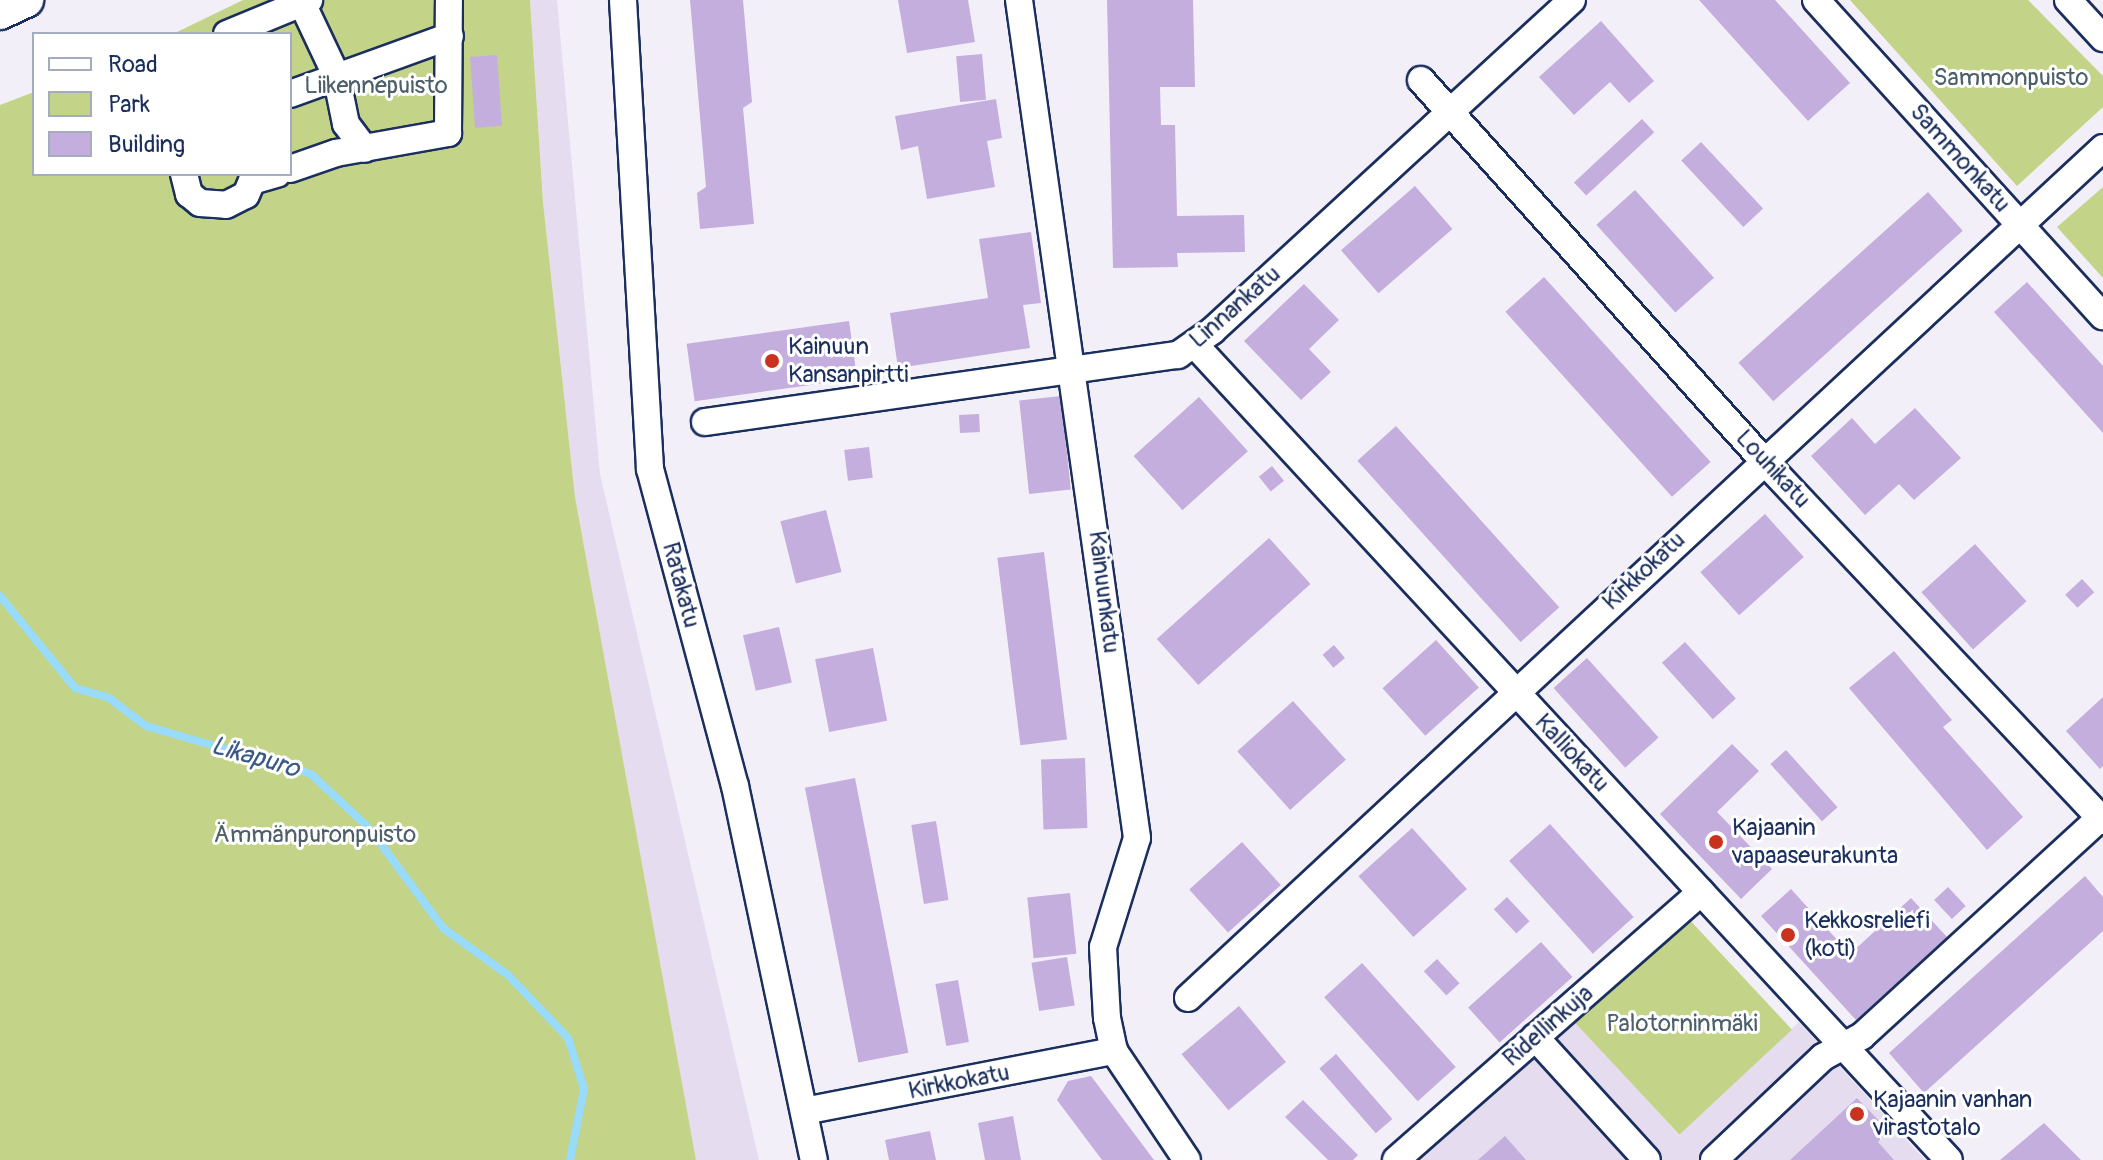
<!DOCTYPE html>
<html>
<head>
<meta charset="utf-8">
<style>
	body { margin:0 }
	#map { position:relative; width:2103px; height:1160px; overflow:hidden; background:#f3eff8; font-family:Pangolin,sans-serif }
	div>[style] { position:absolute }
	.built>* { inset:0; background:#e5dcf0 }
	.green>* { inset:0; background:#c3d387; transform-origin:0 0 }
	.stream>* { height:8px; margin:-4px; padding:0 4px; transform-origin:4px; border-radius:4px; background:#99dbfb }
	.building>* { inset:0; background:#c4aede; transform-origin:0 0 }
	.roads { filter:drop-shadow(2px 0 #1b2f5e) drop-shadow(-2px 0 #1b2f5e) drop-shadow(0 2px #1b2f5e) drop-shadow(0 -2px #1b2f5e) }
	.minor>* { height:26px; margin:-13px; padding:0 13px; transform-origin:13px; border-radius:13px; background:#fff }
	.major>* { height:34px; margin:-17px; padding:0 17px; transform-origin:17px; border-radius:17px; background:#fff }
	.dots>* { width:22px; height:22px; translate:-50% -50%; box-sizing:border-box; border:4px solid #fff; border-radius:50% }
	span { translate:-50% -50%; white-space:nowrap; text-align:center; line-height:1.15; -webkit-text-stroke:6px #fff; paint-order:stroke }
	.park-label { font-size:24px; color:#4d606a }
	.street-label { font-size:24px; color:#1b2f5e }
	.poi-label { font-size:24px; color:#1b2f5e }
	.left { translate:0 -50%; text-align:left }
	.water-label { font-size:26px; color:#3a5a85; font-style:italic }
	.legend { position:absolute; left:32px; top:32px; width:260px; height:144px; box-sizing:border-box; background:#fff; border:2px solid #a4acbf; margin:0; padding:10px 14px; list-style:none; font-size:24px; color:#1b2f5e }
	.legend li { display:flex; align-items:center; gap:16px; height:40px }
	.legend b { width:40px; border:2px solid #a4acbf }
</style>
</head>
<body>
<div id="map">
	<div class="built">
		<div style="clip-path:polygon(530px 0,557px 0,600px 474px,759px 1160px,696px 1160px,686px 1108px,575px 497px,543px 202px)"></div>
		<div style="clip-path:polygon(1572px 1019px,1679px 1135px,1799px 1022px,1925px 1160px,1417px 1160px)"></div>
	</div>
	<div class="green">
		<div style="clip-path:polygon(243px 0,530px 0,543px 202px,575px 497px,696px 1160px,0 1160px,0 105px,34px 92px,34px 174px,290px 174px,290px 34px,173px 34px)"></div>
		<div style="clip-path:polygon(1850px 0,2028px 0,2103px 76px,2103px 107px,2017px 186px)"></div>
		<div style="clip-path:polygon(2103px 187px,2103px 278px,2057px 227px)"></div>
		<div style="left:1687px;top:917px;width:154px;height:154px;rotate:47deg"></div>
	</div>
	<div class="stream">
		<div style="left:0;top:596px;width:119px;rotate:50.8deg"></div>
		<div style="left:75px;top:688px;width:35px;rotate:16deg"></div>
		<div style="left:109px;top:698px;width:46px;rotate:37.1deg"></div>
		<div style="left:146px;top:726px;width:172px;rotate:16.2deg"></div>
		<div style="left:311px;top:774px;width:79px;rotate:43deg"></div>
		<div style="left:369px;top:828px;width:124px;rotate:53.5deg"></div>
		<div style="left:443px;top:928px;width:80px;rotate:35.9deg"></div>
		<div style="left:508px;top:975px;width:87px;rotate:46.4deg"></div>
		<div style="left:568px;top:1038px;width:53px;rotate:72.6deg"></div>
		<div style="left:584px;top:1089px;width:72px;rotate:101.2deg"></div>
	</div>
	<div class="building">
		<div style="clip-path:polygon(690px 0,743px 0,752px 102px,743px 108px,754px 224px,700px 229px,697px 193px,706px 187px)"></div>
		<div style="clip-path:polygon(898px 0,968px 0,975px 42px,907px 53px)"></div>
		<div style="clip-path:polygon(1107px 0,1193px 0,1195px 87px,1160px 87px,1161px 125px,1175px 125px,1177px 216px,1244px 215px,1245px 252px,1177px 253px,1178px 267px,1113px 268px)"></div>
		<div style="clip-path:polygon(1699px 0,1775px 0,1850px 83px,1808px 121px)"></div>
		<div style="clip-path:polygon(1601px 21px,1654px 81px,1629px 103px,1610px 82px,1574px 115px,1539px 77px)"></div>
		<div style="left:982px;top:54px;width:46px;height:26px;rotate:85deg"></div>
		<div style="left:497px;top:55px;width:71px;height:27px;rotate:86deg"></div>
		<div style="clip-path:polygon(996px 99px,1002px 138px,987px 141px,995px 187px,927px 199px,918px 146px,901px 150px,895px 116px)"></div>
		<div style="left:1642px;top:119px;width:18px;height:93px;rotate:47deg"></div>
		<div style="left:1701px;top:142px;width:91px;height:27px;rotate:47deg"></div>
		<div style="left:1415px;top:186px;width:57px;height:98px;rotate:49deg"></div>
		<div style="left:1635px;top:190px;width:118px;height:52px;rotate:48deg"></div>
		<div style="left:1928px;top:192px;width:52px;height:255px;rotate:48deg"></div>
		<div style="clip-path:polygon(1031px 232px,1041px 303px,1023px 305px,1030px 348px,898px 368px,890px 313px,988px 298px,979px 239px)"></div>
		<div style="left:1544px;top:277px;width:249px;height:52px;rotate:48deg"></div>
		<div style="clip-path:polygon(2027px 282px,2103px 366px,2103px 433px,1994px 312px)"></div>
		<div style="clip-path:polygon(1304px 284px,1339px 320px,1309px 349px,1331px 372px,1301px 400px,1244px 341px)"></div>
		<div style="left:849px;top:321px;width:58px;height:164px;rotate:82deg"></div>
		<div style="left:1061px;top:396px;width:94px;height:42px;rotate:84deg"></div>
		<div style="left:1199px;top:397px;width:73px;height:88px;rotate:48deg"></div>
		<div style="clip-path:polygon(1915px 408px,1961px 458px,1914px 500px,1899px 484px,1865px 515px,1811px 456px,1852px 418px,1875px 444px)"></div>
		<div style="left:979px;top:414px;width:18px;height:20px;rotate:87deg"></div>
		<div style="left:1396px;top:426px;width:244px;height:52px;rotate:48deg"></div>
		<div style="left:869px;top:447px;width:31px;height:25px;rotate:83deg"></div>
		<div style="left:1272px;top:466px;width:19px;height:17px;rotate:51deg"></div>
		<div style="left:826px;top:510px;width:64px;height:47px;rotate:76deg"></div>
		<div style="left:1765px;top:514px;width:58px;height:87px;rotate:48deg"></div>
		<div style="left:1269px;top:538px;width:62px;height:151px;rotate:48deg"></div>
		<div style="left:1975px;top:544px;width:77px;height:72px;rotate:48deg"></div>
		<div style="left:1044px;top:552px;width:189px;height:47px;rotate:83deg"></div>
		<div style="left:2082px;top:579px;width:18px;height:23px;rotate:47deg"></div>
		<div style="left:779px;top:627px;width:57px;height:37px;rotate:77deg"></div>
		<div style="left:1436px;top:640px;width:64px;height:72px;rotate:48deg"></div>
		<div style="left:1685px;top:642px;width:76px;height:31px;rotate:48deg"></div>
		<div style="left:1334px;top:645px;width:17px;height:15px;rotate:50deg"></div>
		<div style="left:873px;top:648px;width:74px;height:59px;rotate:79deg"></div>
		<div style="clip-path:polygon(1894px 651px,1952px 720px,1943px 727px,2023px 817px,1987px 850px,1849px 688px)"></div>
		<div style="left:1587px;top:658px;width:107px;height:45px;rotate:48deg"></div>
		<div style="clip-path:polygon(2103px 697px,2103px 766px,2100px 769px,2066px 731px)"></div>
		<div style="left:1293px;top:701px;width:79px;height:75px;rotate:48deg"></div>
		<div style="clip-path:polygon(1732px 744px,1759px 771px,1717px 812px,1772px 869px,1741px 899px,1660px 814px)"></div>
		<div style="left:1786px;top:750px;width:77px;height:21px;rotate:48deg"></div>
		<div style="left:1085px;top:758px;width:70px;height:44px;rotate:88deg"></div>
		<div style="left:855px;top:778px;width:280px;height:51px;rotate:79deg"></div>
		<div style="left:936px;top:821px;width:80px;height:25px;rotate:81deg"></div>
		<div style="left:1550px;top:824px;width:125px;height:55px;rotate:48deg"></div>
		<div style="left:1412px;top:828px;width:82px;height:72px;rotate:48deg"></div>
		<div style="left:1242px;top:842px;width:58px;height:71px;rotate:48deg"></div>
		<div style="clip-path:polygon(2085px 876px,2103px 897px,2103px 931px,1924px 1093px,1889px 1053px)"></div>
		<div style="left:1948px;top:887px;width:26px;height:19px;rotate:47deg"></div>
		<div style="clip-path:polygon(1791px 889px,1850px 954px,1911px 898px,1947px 937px,1856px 1020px,1761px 916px)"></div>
		<div style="left:1070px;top:893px;width:61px;height:43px;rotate:84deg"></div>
		<div style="left:1507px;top:897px;width:33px;height:18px;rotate:47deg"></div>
		<div style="left:1541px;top:942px;width:47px;height:98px;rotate:48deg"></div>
		<div style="left:1067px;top:957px;width:49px;height:36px;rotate:81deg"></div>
		<div style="left:1437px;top:959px;width:33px;height:18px;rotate:47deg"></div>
		<div style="left:1362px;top:963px;width:140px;height:51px;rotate:48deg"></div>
		<div style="left:958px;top:980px;width:63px;height:23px;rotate:80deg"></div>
		<div style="left:1239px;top:1006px;width:73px;height:75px;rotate:50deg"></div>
		<div style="left:1336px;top:1054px;width:86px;height:22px;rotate:49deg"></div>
		<div style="clip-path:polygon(1091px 1076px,1154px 1160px,1102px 1160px,1057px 1100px,1068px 1081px)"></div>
		<div style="clip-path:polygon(1857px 1098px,1888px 1130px,1878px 1142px,1894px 1160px,1790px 1160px)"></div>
		<div style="clip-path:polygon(1303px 1100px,1358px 1155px,1353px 1160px,1328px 1160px,1285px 1117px)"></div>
		<div style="clip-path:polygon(1013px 1116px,1021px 1160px,985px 1160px,978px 1123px)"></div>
		<div style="clip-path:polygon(2044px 1123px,2081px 1160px,2000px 1160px)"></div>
		<div style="clip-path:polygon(930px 1131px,936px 1160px,889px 1160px,885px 1140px)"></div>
		<div style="clip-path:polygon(1505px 1136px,1526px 1160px,1478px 1160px)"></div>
	</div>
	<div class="roads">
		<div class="minor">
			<div style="left:623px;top:0;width:470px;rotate:86.7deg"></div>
			<div style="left:650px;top:469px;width:328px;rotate:75deg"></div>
			<div style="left:735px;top:786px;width:382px;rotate:78.1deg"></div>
			<div style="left:1019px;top:0;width:846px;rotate:81.98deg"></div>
			<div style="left:1137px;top:838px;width:114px;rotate:107.3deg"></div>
			<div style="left:1103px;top:947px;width:71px;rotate:86.8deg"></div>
			<div style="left:1107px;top:1018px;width:34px;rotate:78deg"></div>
			<div style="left:1114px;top:1051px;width:131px;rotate:56.2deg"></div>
			<div style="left:1816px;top:0;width:427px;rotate:47.8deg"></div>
			<div style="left:2068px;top:0;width:52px;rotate:47.4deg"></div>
			<div style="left:302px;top:3px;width:80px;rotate:64.7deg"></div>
			<div style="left:336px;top:75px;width:50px;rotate:78.5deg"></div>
			<div style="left:346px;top:124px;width:31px;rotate:53deg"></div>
			<div style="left:227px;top:34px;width:89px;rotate:-22.5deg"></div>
			<div style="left:1421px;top:80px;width:511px;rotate:48.01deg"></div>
			<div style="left:1763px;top:460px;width:496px;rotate:46.7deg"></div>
			<div style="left:290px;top:94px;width:170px;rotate:-19.9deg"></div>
			<div style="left:290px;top:169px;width:49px;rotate:-19.2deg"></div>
			<div style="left:336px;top:153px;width:114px;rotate:-10.1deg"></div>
			<div style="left:448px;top:133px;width:133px;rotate:-89.6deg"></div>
			<div style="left:184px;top:174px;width:21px;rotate:76deg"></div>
			<div style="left:189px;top:194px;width:14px;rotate:39deg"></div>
			<div style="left:200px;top:203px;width:26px;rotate:4deg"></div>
			<div style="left:226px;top:205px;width:22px;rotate:-27deg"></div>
			<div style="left:246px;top:195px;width:15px;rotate:-67deg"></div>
			<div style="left:252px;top:181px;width:26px;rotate:-16deg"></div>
			<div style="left:1195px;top:345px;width:1110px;rotate:47.23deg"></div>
			<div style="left:705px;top:422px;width:478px;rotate:-8.1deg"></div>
			<div style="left:1178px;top:355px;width:42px;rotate:-35.2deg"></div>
			<div style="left:1212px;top:331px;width:489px;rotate:-42.6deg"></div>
			<div style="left:1188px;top:998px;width:1249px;rotate:-42.89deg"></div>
			<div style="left:1535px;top:1037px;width:166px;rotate:47.7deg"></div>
			<div style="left:804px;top:1111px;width:316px;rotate:-11deg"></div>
			<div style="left:1396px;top:1160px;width:406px;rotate:-41.3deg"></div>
			<div style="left:1714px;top:1160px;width:150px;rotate:-43.4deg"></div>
			<div style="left:1823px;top:1057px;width:44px;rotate:-28.3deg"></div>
			<div style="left:1862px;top:1036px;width:327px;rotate:-42.5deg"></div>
		</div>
		<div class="major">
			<div style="left:0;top:12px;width:29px;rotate:-25deg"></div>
		</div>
	</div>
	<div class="dots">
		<div style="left:772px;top:361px;background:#c8321e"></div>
		<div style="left:1716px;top:842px;background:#c8321e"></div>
		<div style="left:1788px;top:935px;background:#c8321e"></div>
		<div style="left:1857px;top:1114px;background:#c8321e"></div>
	</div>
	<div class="park-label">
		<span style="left:2011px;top:78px">Sammonpuisto</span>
		<span style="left:376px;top:86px">Liikennepuisto</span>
		<span style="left:315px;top:835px">Ämmänpuronpuisto</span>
		<span style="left:1682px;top:1024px">Palotorninmäki</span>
	</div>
	<div class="street-label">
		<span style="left:1960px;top:158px;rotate:48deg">Sammonkatu</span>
		<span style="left:1235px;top:307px;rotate:-41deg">Linnankatu</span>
		<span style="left:1773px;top:469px;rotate:47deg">Louhikatu</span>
		<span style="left:1644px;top:571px;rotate:-43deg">Kirkkokatu</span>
		<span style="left:681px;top:585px;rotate:75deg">Ratakatu</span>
		<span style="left:1104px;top:592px;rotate:83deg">Kainuunkatu</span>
		<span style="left:1572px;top:753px;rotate:47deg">Kalliokatu</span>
		<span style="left:1548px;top:1026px;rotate:-41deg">Ridellinkuja</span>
		<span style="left:959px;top:1082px;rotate:-11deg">Kirkkokatu</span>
	</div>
	<div class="poi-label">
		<span class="left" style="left:788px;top:361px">Kainuun<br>Kansanpirtti</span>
		<span class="left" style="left:1732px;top:842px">Kajaanin<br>vapaaseurakunta</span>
		<span class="left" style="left:1804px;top:935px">Kekkosreliefi<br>(koti)</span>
		<span class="left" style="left:1873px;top:1114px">Kajaanin vanhan<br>virastotalo</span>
	</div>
	<div class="water-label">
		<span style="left:255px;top:758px;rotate:16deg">Likapuro</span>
	</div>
	<ul class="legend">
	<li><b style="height:10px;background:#fff"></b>Road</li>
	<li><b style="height:22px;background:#c3d387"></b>Park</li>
	<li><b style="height:22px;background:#c4aede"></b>Building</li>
	</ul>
</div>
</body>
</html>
